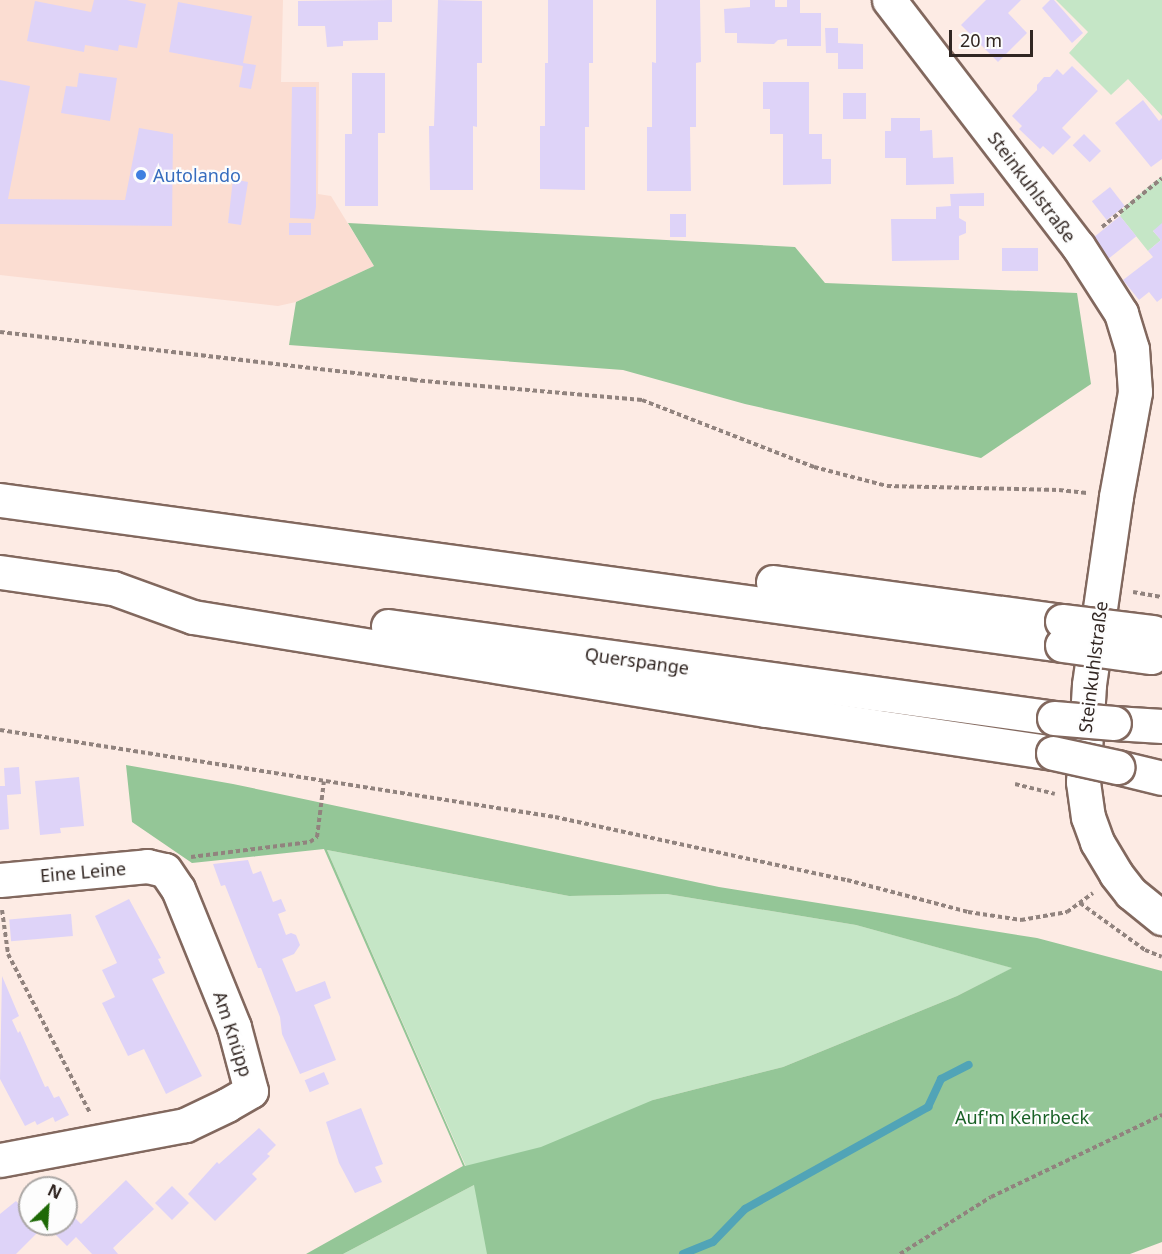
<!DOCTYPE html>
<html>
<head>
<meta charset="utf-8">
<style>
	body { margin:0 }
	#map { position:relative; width:1162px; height:1254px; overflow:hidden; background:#fdebe4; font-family:"Noto Sans",sans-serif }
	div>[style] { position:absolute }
	.built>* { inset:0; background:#fbddd2 }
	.green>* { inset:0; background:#c5e6c6 }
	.forest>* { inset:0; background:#94c697 }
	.stream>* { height:8px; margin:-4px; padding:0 4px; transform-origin:4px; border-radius:4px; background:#51a4b7 }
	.building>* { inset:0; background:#ded3f8; transform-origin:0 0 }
	.path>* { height:4px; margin-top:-2px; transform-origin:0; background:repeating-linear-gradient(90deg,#91837e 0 4.5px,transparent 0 7.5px) }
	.roads { filter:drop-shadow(2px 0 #82685e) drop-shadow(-2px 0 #82685e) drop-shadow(0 2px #82685e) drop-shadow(0 -2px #82685e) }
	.minor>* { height:33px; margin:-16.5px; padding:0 16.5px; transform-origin:16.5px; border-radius:16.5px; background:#fff }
	.highway>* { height:33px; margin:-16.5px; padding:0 16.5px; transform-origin:16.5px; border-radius:16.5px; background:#fff }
	.bridges { filter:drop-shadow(2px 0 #82685e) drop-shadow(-2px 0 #82685e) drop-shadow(0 2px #82685e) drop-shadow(0 -2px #82685e) }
	.highway-bridge>* { height:33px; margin:-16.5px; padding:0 16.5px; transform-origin:16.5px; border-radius:16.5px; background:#fff }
	.dots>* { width:16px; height:16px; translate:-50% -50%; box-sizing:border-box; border:3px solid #fdfdfd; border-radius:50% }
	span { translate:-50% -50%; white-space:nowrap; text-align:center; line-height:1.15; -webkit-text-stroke:4.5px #fdfdfd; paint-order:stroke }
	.shop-label { font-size:18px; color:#366cbe }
	.left { translate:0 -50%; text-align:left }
	.street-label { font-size:18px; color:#312622 }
	.park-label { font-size:18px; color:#196126 }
	.north { position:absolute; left:18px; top:1176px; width:60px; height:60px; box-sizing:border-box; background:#fdfdfd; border:2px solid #aba7a5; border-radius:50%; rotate:25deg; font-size:16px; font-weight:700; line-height:24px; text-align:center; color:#312622 }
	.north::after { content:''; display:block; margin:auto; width:21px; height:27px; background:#1e6906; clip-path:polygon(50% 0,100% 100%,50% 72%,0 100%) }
	.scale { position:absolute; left:949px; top:30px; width:84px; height:27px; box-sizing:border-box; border:3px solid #312622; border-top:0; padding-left:8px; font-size:18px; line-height:21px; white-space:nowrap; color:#312622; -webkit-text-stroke:4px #fdfdfd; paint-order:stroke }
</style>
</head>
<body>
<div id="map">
	<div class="built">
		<div style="clip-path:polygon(0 0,283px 0,281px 82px,319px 82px,318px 194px,331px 196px,374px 266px,296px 302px,278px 306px,0 275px)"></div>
	</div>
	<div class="green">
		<div style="clip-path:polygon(1056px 0,1162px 0,1162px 116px,1128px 79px,1111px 95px,1069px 53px,1088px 32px)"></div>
		<div style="clip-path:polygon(1162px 176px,1162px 225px,1153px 231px,1161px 240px,1148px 251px,1120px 216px,1125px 206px)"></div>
		<div style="clip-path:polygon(327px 850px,569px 896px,667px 894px,856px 925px,1013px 968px,957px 996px,783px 1067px,653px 1100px,611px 1254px,343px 1254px,474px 1185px)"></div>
	</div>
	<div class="forest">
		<div style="clip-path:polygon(348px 223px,795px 247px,825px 283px,1077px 293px,1091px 384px,981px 458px,745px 404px,623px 370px,289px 345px,296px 302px,374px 266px)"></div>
		<div style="clip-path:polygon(evenodd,126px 765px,233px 784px,719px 887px,1037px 938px,1162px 971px,1162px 1242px,1130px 1254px,487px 1254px,474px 1185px,343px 1254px,306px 1254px,463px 1166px,324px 849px,192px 863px,132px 822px,126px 765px,327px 850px,569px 896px,667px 894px,856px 925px,1012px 968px,957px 996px,783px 1067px,653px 1100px,541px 1147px,465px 1166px,327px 850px)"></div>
	</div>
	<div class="stream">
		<div style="left:683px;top:1254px;width:32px;rotate:-22deg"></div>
		<div style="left:713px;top:1242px;width:46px;rotate:-45.9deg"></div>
		<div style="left:745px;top:1209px;width:210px;rotate:-29.1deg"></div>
		<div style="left:928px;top:1107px;width:31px;rotate:-65deg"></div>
		<div style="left:941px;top:1079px;width:31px;rotate:-27deg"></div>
	</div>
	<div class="building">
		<div style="clip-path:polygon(94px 0,127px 0,146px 4px,137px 48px,119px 45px,118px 51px,85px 45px,84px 52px,27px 41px,35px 1px,91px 12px)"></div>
		<div style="clip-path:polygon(392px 0,392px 22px,378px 22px,378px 40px,343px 41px,343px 46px,327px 47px,325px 26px,298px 26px,298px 1px)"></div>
		<div style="clip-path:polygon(438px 0,482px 1px,482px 63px,477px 63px,477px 127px,473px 126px,473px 190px,430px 190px,429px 126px,434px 126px)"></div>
		<div style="clip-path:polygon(548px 0,593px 0,593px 63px,589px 63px,589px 127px,585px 127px,585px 190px,540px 189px,540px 126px,545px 126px,545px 63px,548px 63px)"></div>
		<div style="clip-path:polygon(656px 0,700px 0,701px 62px,696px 63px,696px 127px,690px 127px,691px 191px,647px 191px,647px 127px,652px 127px,652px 62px,656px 63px)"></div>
		<div style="clip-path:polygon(750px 0,775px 0,775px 7px,787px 7px,787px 0,800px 0,800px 13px,821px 13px,821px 46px,787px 46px,787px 39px,778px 40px,774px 44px,737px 43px,737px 33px,725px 33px,724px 9px,750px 7px)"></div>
		<div style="clip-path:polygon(986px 0,1021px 0,1008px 13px,1027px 33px,998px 62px,961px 25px)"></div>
		<div style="clip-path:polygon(1050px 0,1054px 0,1083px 33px,1072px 43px,1042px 8px)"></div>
		<div style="clip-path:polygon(178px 2px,252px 16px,243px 63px,256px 65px,251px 89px,239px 87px,243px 66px,169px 52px)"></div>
		<div style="clip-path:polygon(825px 28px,838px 28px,838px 43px,863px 44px,863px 69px,838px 69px,838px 53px,826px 53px)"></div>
		<div style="clip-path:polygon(1072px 66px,1098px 91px,1062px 128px,1071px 137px,1053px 155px,1043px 146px,1040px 149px,1019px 129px,1022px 126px,1012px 116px,1037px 90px,1037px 85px,1044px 77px,1050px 77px,1057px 69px,1063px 75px)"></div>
		<div style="clip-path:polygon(79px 73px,117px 78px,110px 121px,61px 113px,66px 86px,77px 87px)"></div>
		<div style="clip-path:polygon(352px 73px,385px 73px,385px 133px,378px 133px,378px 206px,345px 206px,345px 134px,352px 134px)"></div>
		<div style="clip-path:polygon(0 80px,30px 86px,8px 199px,125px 200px,139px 128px,173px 134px,172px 226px,0 224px)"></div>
		<div style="clip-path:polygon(763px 82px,809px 82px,809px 134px,822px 134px,822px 159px,831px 159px,831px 184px,783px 185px,783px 134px,770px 134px,770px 109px,763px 109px)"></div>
		<div style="clip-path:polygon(292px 87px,316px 87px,316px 207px,314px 219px,290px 218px)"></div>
		<div style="left:866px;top:93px;width:26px;height:23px;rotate:90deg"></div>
		<div style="clip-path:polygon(1143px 100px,1159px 121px,1162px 118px,1162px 159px,1151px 167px,1115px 123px)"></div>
		<div style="clip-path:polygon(891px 118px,920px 118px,920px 131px,932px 130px,933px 158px,953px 157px,954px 184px,906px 185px,906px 158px,885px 158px,885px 131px,891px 131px)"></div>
		<div style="left:1084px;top:134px;width:24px;height:16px;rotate:45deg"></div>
		<div style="clip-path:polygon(233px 179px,248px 182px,241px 225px,228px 223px)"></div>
		<div style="left:1110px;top:187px;width:24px;height:23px;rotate:52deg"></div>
		<div style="clip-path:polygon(984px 193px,984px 206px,959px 206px,959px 218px,966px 222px,966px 233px,959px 236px,959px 260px,892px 261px,891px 219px,936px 219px,936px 207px,951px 206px,950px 194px)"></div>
		<div style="left:670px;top:214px;width:16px;height:23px"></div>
		<div style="left:1120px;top:216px;width:26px;height:38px;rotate:51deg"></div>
		<div style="left:289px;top:223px;width:22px;height:12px"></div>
		<div style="clip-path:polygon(1162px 223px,1162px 298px,1157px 302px,1149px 292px,1139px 300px,1123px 280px,1153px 257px,1148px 251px,1161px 240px,1153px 231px)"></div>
		<div style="left:1038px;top:248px;width:23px;height:36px;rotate:90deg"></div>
		<div style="clip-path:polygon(19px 767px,21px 794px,7px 795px,9px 829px,0 830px,0 786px,5px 786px,4px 768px)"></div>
		<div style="clip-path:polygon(79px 777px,84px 826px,60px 828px,61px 833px,40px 835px,35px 781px)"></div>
		<div style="clip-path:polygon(248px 860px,253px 874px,261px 871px,273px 902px,281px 899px,286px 911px,278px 914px,286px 935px,291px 933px,296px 935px,300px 945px,294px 954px,282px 959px,296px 992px,325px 981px,331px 998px,314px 1005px,336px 1060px,300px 1074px,282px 1034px,280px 1017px,261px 968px,258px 968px,225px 885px,221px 886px,213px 864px)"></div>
		<div style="clip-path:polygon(129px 899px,161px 958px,158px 959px,165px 973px,152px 979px,202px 1076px,166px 1094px,144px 1049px,128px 1056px,102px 1003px,115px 997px,102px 970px,117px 963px,95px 916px)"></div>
		<div style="left:71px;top:914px;width:22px;height:62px;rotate:85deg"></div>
		<div style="clip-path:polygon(2px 976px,19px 1016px,12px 1020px,18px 1033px,20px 1031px,45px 1087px,48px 1086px,54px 1098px,59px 1096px,69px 1115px,55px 1122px,53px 1117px,37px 1125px,35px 1121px,25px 1126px,0 1079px)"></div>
		<div style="left:324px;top:1072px;width:13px;height:21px;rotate:67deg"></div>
		<div style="clip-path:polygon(361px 1108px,383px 1164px,375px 1167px,382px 1182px,355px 1193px,339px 1163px,326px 1122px)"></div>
		<div style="clip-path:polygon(259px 1128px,276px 1145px,267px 1154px,270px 1156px,252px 1174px,257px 1179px,215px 1221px,188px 1194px,217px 1162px,219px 1164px)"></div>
		<div style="clip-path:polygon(126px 1180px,154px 1209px,113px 1248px,118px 1254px,92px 1254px,76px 1237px,67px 1246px,51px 1230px,57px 1224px,66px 1224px,66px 1215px,69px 1212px,81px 1224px)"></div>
		<div style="left:172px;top:1186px;width:24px;height:24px;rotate:45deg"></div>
		<div style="clip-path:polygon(16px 1201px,30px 1215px,30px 1224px,38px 1224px,42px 1228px,16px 1254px,0 1254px,0 1214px)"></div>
	</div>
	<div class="path">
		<div style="left:1102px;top:227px;width:77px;rotate:-39.2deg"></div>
		<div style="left:0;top:332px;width:416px;rotate:6.6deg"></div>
		<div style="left:413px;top:380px;width:230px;rotate:5deg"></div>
		<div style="left:642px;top:400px;width:185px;rotate:21.3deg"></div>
		<div style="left:814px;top:467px;width:75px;rotate:14.6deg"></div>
		<div style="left:887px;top:486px;width:172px;rotate:1.3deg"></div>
		<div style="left:1059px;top:490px;width:28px;rotate:6deg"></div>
		<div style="left:1133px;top:592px;width:29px;rotate:10deg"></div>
		<div style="left:0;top:730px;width:562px;rotate:8.91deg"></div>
		<div style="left:555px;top:817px;width:299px;rotate:12.2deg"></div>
		<div style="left:847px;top:880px;width:125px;rotate:14.8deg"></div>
		<div style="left:968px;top:912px;width:54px;rotate:8.6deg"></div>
		<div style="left:1021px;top:920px;width:47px;rotate:-9.9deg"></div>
		<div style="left:1067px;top:912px;width:32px;rotate:-36deg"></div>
		<div style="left:1015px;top:784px;width:41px;rotate:14deg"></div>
		<div style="left:191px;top:857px;width:120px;rotate:-7.2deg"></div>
		<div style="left:310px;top:842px;width:9px;rotate:-36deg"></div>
		<div style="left:317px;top:837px;width:56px;rotate:-82.9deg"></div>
		<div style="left:1080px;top:903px;width:80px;rotate:35.9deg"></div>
		<div style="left:1145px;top:950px;width:18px;rotate:22deg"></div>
		<div style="left:2px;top:910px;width:44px;rotate:82.2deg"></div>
		<div style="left:8px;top:954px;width:179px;rotate:62.7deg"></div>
		<div style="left:900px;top:1254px;width:107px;rotate:-32.1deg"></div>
		<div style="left:991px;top:1197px;width:190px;rotate:-25.6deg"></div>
	</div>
	<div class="roads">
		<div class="minor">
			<div style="left:889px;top:0;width:310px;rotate:52.5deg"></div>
			<div style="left:1078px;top:246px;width:80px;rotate:57.3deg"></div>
			<div style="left:1121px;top:313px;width:38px;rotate:73deg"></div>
			<div style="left:1132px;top:349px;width:43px;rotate:86deg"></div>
			<div style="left:1135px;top:392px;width:107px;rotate:100.3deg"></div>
			<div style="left:1116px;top:497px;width:190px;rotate:98.2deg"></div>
			<div style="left:1089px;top:685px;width:97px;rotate:93.5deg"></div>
			<div style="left:1083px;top:782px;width:35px;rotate:82deg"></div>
			<div style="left:1088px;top:817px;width:27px;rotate:70deg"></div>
			<div style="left:1097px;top:842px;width:37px;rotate:59deg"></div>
			<div style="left:1116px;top:874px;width:24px;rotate:52deg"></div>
			<div style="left:1131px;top:893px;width:40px;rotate:39deg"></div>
			<div style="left:0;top:880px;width:148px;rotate:-5.4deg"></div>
			<div style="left:147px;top:866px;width:18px;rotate:13deg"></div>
			<div style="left:165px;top:870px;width:23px;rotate:56deg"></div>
			<div style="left:178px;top:889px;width:149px;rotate:67.9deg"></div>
			<div style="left:234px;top:1027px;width:66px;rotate:75.1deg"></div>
			<div style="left:251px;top:1091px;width:28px;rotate:150deg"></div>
			<div style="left:227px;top:1105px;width:47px;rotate:154.5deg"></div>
			<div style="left:185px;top:1125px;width:188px;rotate:169.3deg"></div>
		</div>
		<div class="highway">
			<div style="left:0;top:500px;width:1072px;rotate:7.77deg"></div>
			<div style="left:0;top:572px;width:114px;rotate:8.1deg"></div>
			<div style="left:113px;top:588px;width:85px;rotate:19.9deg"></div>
			<div style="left:193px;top:617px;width:580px;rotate:9.22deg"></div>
			<div style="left:766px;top:710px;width:290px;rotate:8.5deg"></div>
			<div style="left:773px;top:582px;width:292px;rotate:7.7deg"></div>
			<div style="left:388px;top:626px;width:672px;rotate:7.86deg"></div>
			<div style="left:1114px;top:723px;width:48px;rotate:3.6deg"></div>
			<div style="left:1117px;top:767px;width:46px;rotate:13.7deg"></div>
		</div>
	</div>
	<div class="bridges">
		<div class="highway-bridge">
			<div style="left:1062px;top:621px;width:92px;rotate:6.9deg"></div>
			<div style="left:1062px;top:645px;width:90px;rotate:7.7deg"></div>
			<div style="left:1054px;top:718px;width:60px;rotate:4.8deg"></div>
			<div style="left:1053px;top:753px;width:66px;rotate:12.3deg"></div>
		</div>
	</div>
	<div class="dots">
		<div style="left:141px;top:175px;background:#3f7fe0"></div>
	</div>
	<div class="shop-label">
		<span class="left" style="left:153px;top:175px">Autolando</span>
	</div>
	<div class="street-label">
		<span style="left:1032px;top:187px;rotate:53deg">Steinkuhlstraße</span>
		<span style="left:637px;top:661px;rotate:8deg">Querspange</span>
		<span style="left:1093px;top:667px;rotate:-83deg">Steinkuhlstraße</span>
		<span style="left:83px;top:872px;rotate:-5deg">Eine Leine</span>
		<span style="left:233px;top:1034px;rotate:72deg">Am Knüpp</span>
	</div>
	<div class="park-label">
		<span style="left:1022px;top:1117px">Auf'm Kehrbeck</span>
	</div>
	<div class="north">N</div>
	<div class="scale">20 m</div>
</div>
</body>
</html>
